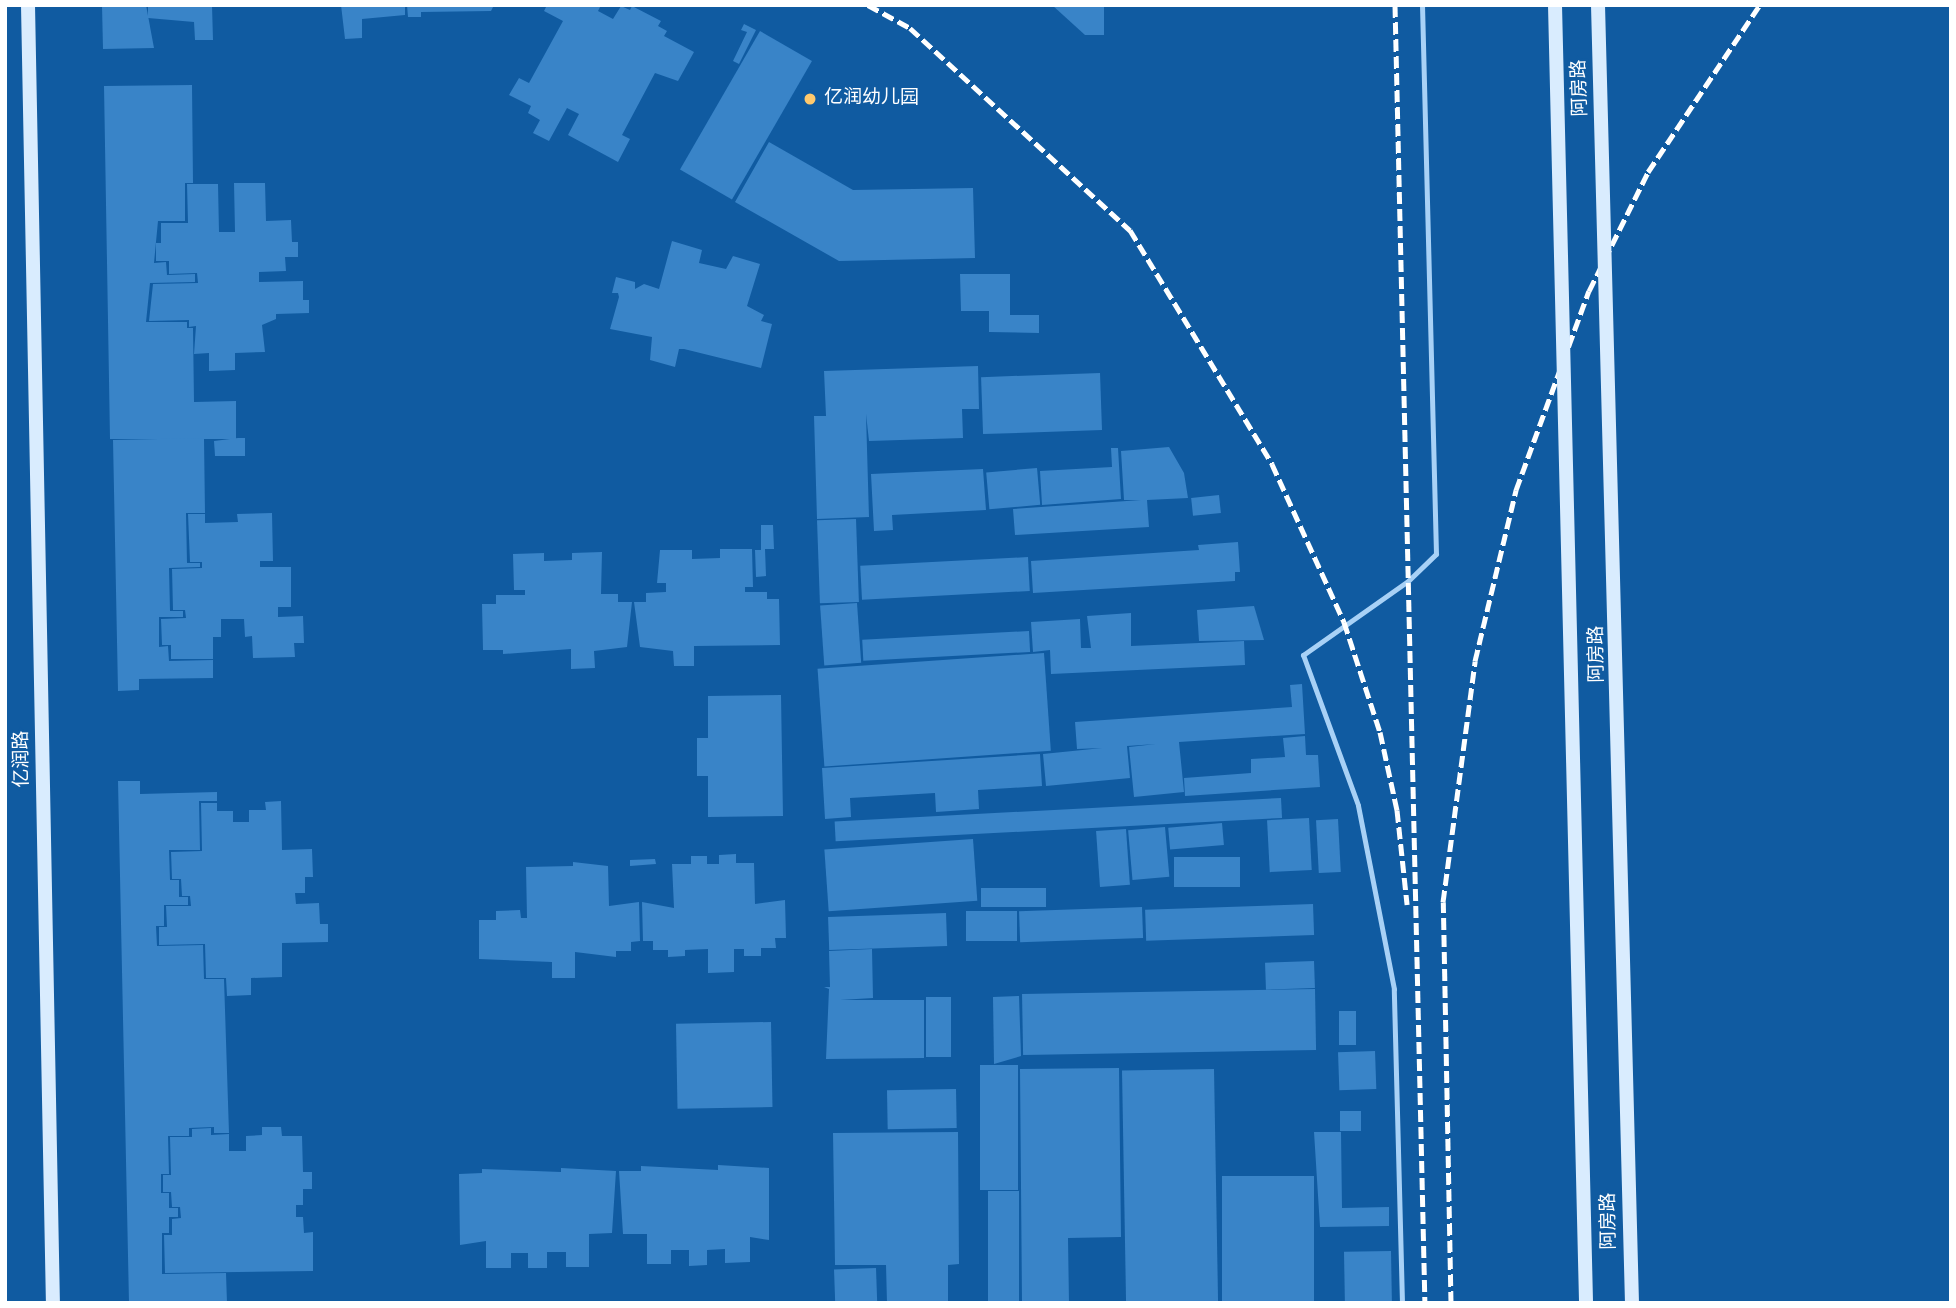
<!DOCTYPE html>
<html>
<head>
<meta charset="utf-8">
<style>
	body { margin:0 }
	#map { position:relative; width:1956px; height:1308px; overflow:hidden; background:#105ba1; font-family:Overpass,"Noto Sans SC",sans-serif }
	div>[style] { position:absolute }
	.building>* { inset:0; background:#3984c8; transform-origin:0 0 }
	.lane>* { height:5px; margin:-2.5px; padding:0 2.5px; transform-origin:2.5px; border-radius:2.5px; background:#a8d1f6 }
	.secondary>* { height:14px; margin:-7px; padding:0 7px; transform-origin:7px; border-radius:7px; background:#d9ecfe }
	.rail>* { height:5px; margin-top:-2.5px; transform-origin:0; background:repeating-linear-gradient(90deg,#fff 0 12px,transparent 0 17px) }
	.secondary-bridge>* { height:14px; margin:-7px; padding:0 7px; transform-origin:7px; border-radius:7px; background:#d9ecfe }
	.dots>* { width:19px; height:19px; translate:-50% -50%; box-sizing:border-box; border:4px solid #105ba1; border-radius:50% }
	span { translate:-50% -50%; white-space:nowrap; text-align:center; line-height:1.15; -webkit-text-stroke:5px #105ba1; paint-order:stroke }
	.street-label { font-size:19px; color:#fff }
	.poi-label { font-size:19px; color:#fff }
	.left { translate:0 -50%; text-align:left }
	.frame { position:absolute; inset:0; border:7px solid #fff; pointer-events:none }
</style>
</head>
<body>
<div id="map">
	<div class="building">
		<div style="clip-path:polygon(102px 5px,146px 5px,154px 48px,103px 49px)"></div>
		<div style="clip-path:polygon(148px 5px,212px 5px,213px 40px,195px 40px,194px 22px,148px 18px)"></div>
		<div style="clip-path:polygon(341px 5px,405px 5px,405px 15px,362px 19px,362px 38px,345px 39px)"></div>
		<div style="clip-path:polygon(407px 5px,494px 5px,491px 11px,421px 12px,421px 17px,408px 17px)"></div>
		<div style="clip-path:polygon(547px 5px,601px 5px,598px 11px,613px 19px,621px 6px,630px 10px,632px 6px,661px 21px,658px 26px,667px 31px,664px 36px,694px 52px,678px 81px,655px 73px,622px 135px,630px 139px,618px 162px,568px 135px,579px 114px,567px 108px,549px 141px,533px 133px,540px 120px,528px 113px,531px 106px,509px 95px,519px 78px,529px 83px,563px 21px,544px 11px)"></div>
		<div style="clip-path:polygon(1052px 5px,1104px 5px,1104px 35px,1085px 35px)"></div>
		<div style="clip-path:polygon(744px 24px,756px 30px,739px 64px,733px 61px,747px 32px,741px 30px)"></div>
		<div style="left:760px;top:31px;width:60px;height:160px;rotate:30deg"></div>
		<div style="clip-path:polygon(192px 85px,193px 183px,185px 183px,185px 221px,158px 221px,154px 263px,166px 262px,167px 275px,195px 274px,195px 282px,150px 283px,146px 322px,187px 322px,187px 328px,193px 328px,194px 402px,236px 401px,236px 439px,110px 439px,104px 86px)"></div>
		<div style="clip-path:polygon(769px 142px,853px 190px,973px 188px,975px 258px,839px 261px,735px 202px)"></div>
		<div style="clip-path:polygon(234px 183px,265px 183px,266px 221px,291px 220px,292px 242px,298px 242px,298px 257px,285px 257px,286px 271px,259px 272px,259px 282px,303px 281px,303px 300px,309px 300px,309px 313px,276px 314px,276px 319px,262px 325px,265px 352px,235px 353px,235px 370px,209px 371px,209px 353px,194px 354px,196px 326px,189px 327px,189px 320px,149px 321px,153px 284px,198px 283px,197px 273px,169px 274px,169px 261px,156px 261px,156px 243px,161px 243px,161px 223px,188px 223px,187px 184px,218px 184px,219px 232px,235px 232px)"></div>
		<div style="clip-path:polygon(672px 241px,702px 250px,699px 263px,726px 269px,733px 256px,760px 264px,747px 306px,764px 315px,761px 321px,772px 324px,761px 368px,684px 349px,679px 349px,675px 367px,650px 360px,652px 337px,610px 329px,619px 297px,618px 293px,612px 293px,616px 277px,635px 282px,635px 289px,644px 284px,659px 289px)"></div>
		<div style="clip-path:polygon(960px 274px,1010px 274px,1010px 315px,1039px 315px,1039px 333px,989px 332px,989px 311px,961px 311px)"></div>
		<div style="clip-path:polygon(978px 366px,979px 409px,962px 409px,963px 438px,869px 441px,866px 414px,869px 517px,817px 519px,814px 416px,826px 416px,824px 371px)"></div>
		<div style="left:1100px;top:373px;width:57px;height:119px;rotate:88deg"></div>
		<div style="clip-path:polygon(204px 438px,205px 513px,186px 513px,187px 563px,200px 563px,200px 567px,169px 568px,170px 611px,183px 611px,183px 617px,159px 617px,159px 647px,168px 646px,169px 661px,213px 660px,213px 678px,139px 679px,139px 690px,118px 691px,113px 440px)"></div>
		<div style="clip-path:polygon(238px 438px,245px 438px,245px 456px,215px 456px,214px 441px)"></div>
		<div style="clip-path:polygon(1169px 447px,1184px 473px,1188px 498px,1147px 500px,1149px 527px,1015px 535px,1013px 509px,1141px 500px,1124px 500px,1121px 451px)"></div>
		<div style="clip-path:polygon(1111px 448px,1118px 448px,1121px 499px,1042px 505px,1040px 471px,1112px 467px)"></div>
		<div style="left:1037px;top:468px;width:37px;height:51px;rotate:85deg"></div>
		<div style="clip-path:polygon(983px 469px,986px 510px,892px 515px,893px 530px,874px 531px,871px 474px)"></div>
		<div style="left:1219px;top:495px;width:18px;height:28px;rotate:84deg"></div>
		<div style="clip-path:polygon(272px 513px,273px 561px,260px 561px,260px 567px,291px 567px,291px 607px,278px 607px,278px 617px,303px 616px,304px 643px,294px 643px,295px 657px,253px 658px,252px 636px,245px 637px,244px 619px,221px 619px,221px 637px,213px 637px,213px 659px,171px 659px,171px 645px,162px 645px,161px 619px,186px 618px,185px 610px,173px 610px,172px 569px,202px 568px,202px 562px,190px 562px,188px 514px,205px 514px,205px 523px,238px 522px,237px 514px)"></div>
		<div style="left:856px;top:519px;width:83px;height:39px;rotate:88deg"></div>
		<div style="clip-path:polygon(761px 525px,773px 525px,774px 549px,765px 549px,766px 576px,756px 577px,755px 550px,761px 550px)"></div>
		<div style="clip-path:polygon(1238px 542px,1240px 572px,1235px 572px,1235px 581px,1033px 593px,1031px 561px,1199px 550px,1198px 545px)"></div>
		<div style="clip-path:polygon(720px 549px,752px 549px,753px 587px,745px 587px,745px 592px,767px 592px,767px 599px,779px 599px,780px 645px,694px 646px,694px 666px,674px 666px,673px 651px,640px 647px,634px 602px,646px 602px,646px 593px,666px 592px,666px 583px,657px 583px,660px 550px,692px 550px,692px 559px,720px 558px)"></div>
		<div style="clip-path:polygon(602px 552px,601px 594px,618px 594px,618px 602px,632px 602px,627px 647px,594px 651px,595px 668px,571px 669px,571px 649px,503px 654px,503px 650px,483px 650px,482px 604px,496px 604px,496px 595px,525px 595px,525px 590px,514px 590px,513px 554px,544px 553px,544px 561px,572px 560px,572px 553px)"></div>
		<div style="left:1028px;top:557px;width:34px;height:168px;rotate:87deg"></div>
		<div style="left:857px;top:603px;width:60px;height:37px;rotate:86deg"></div>
		<div style="clip-path:polygon(1254px 606px,1264px 640px,1199px 641px,1197px 610px)"></div>
		<div style="clip-path:polygon(1131px 613px,1131px 646px,1244px 641px,1245px 665px,1051px 674px,1050px 650px,1033px 652px,1031px 622px,1080px 619px,1081px 648px,1091px 648px,1087px 616px)"></div>
		<div style="left:1029px;top:631px;width:21px;height:167px;rotate:87deg"></div>
		<div style="left:1044px;top:653px;width:98px;height:227px;rotate:86deg"></div>
		<div style="clip-path:polygon(1302px 684px,1305px 734px,1179px 742px,1184px 792px,1134px 797px,1129px 747px,1156px 744px,1127px 746px,1130px 778px,1046px 786px,1043px 754px,1102px 748px,1077px 749px,1075px 722px,1292px 707px,1290px 685px)"></div>
		<div style="clip-path:polygon(781px 695px,783px 816px,708px 817px,708px 776px,697px 776px,697px 738px,708px 738px,708px 696px)"></div>
		<div style="clip-path:polygon(1305px 736px,1306px 755px,1318px 755px,1320px 787px,1185px 796px,1184px 778px,1251px 773px,1251px 759px,1285px 757px,1283px 738px)"></div>
		<div style="clip-path:polygon(1040px 754px,1042px 786px,978px 790px,979px 809px,936px 812px,935px 793px,850px 798px,851px 817px,825px 819px,822px 768px)"></div>
		<div style="clip-path:polygon(118px 781px,140px 781px,140px 794px,217px 792px,217px 801px,199px 801px,200px 850px,169px 850px,170px 880px,179px 880px,179px 897px,188px 897px,188px 905px,164px 905px,164px 926px,156px 926px,157px 946px,203px 945px,204px 979px,224px 979px,229px 1133px,214px 1133px,214px 1127px,189px 1128px,189px 1136px,168px 1136px,169px 1174px,161px 1174px,161px 1193px,169px 1193px,169px 1208px,178px 1208px,178px 1217px,169px 1217px,169px 1233px,162px 1233px,162px 1274px,226px 1273px,227px 1303px,129px 1303px)"></div>
		<div style="left:1281px;top:798px;width:20px;height:447px;rotate:87deg"></div>
		<div style="clip-path:polygon(281px 801px,282px 850px,312px 849px,313px 877px,305px 877px,305px 893px,295px 893px,296px 904px,319px 903px,320px 924px,328px 924px,328px 942px,282px 943px,282px 977px,251px 978px,251px 995px,227px 996px,226px 978px,206px 978px,205px 944px,159px 945px,159px 927px,167px 927px,166px 906px,191px 906px,190px 896px,182px 896px,181px 879px,172px 879px,171px 852px,202px 851px,201px 803px,217px 803px,217px 811px,233px 811px,233px 822px,249px 822px,249px 810px,266px 810px,265px 802px)"></div>
		<div style="left:1309px;top:818px;width:52px;height:42px;rotate:87deg"></div>
		<div style="left:1338px;top:819px;width:53px;height:22px;rotate:87deg"></div>
		<div style="left:1222px;top:823px;width:22px;height:54px;rotate:85deg"></div>
		<div style="left:1165px;top:827px;width:50px;height:37px;rotate:85deg"></div>
		<div style="left:1126px;top:829px;width:56px;height:30px;rotate:86deg"></div>
		<div style="left:973px;top:839px;width:62px;height:149px;rotate:86deg"></div>
		<div style="clip-path:polygon(736px 854px,736px 863px,754px 863px,755px 904px,785px 900px,786px 938px,775px 938px,776px 948px,761px 948px,761px 956px,744px 956px,744px 949px,734px 949px,734px 972px,708px 973px,708px 949px,685px 950px,685px 956px,668px 957px,668px 950px,653px 950px,653px 941px,643px 941px,642px 902px,674px 908px,672px 864px,691px 864px,691px 856px,707px 856px,707px 864px,719px 864px,719px 855px)"></div>
		<div style="left:1240px;top:857px;width:30px;height:66px;rotate:90deg"></div>
		<div style="clip-path:polygon(655px 859px,656px 864px,630px 866px,630px 860px)"></div>
		<div style="clip-path:polygon(573px 862px,608px 866px,609px 906px,639px 902px,640px 941px,631px 942px,631px 951px,616px 951px,616px 957px,575px 952px,575px 978px,552px 978px,552px 962px,479px 959px,479px 920px,496px 920px,496px 911px,520px 910px,521px 918px,527px 918px,526px 867px,573px 866px)"></div>
		<div style="left:1046px;top:888px;width:19px;height:65px;rotate:90deg"></div>
		<div style="left:1313px;top:904px;width:31px;height:168px;rotate:88deg"></div>
		<div style="left:1142px;top:907px;width:31px;height:123px;rotate:88deg"></div>
		<div style="left:1017px;top:911px;width:30px;height:51px;rotate:90deg"></div>
		<div style="left:946px;top:913px;width:33px;height:118px;rotate:88deg"></div>
		<div style="clip-path:polygon(872px 949px,873px 998px,840px 1000px,924px 1000px,924px 1058px,826px 1059px,829px 989px,824px 987px,830px 987px,829px 951px)"></div>
		<div style="left:1314px;top:961px;width:27px;height:49px;rotate:88deg"></div>
		<div style="left:1315px;top:989px;width:61px;height:293px;rotate:89deg"></div>
		<div style="clip-path:polygon(1019px 996px,1021px 1056px,994px 1064px,993px 997px)"></div>
		<div style="left:926px;top:997px;width:25px;height:60px"></div>
		<div style="left:1339px;top:1011px;width:17px;height:34px"></div>
		<div style="left:771px;top:1022px;width:85px;height:95px;rotate:89deg"></div>
		<div style="left:1375px;top:1051px;width:38px;height:37px;rotate:88deg"></div>
		<div style="left:980px;top:1065px;width:38px;height:125px"></div>
		<div style="clip-path:polygon(1119px 1068px,1121px 1237px,1068px 1238px,1069px 1303px,1022px 1303px,1020px 1069px)"></div>
		<div style="left:1214px;top:1069px;width:234px;height:92px;rotate:89deg"></div>
		<div style="left:956px;top:1089px;width:39px;height:69px;rotate:89deg"></div>
		<div style="left:1340px;top:1111px;width:21px;height:20px"></div>
		<div style="clip-path:polygon(262px 1127px,281px 1127px,282px 1136px,302px 1136px,303px 1172px,312px 1172px,312px 1189px,303px 1189px,303px 1205px,296px 1205px,296px 1217px,303px 1217px,304px 1233px,313px 1232px,313px 1271px,165px 1273px,164px 1235px,172px 1235px,172px 1219px,181px 1218px,180px 1207px,172px 1207px,171px 1192px,163px 1192px,163px 1175px,171px 1175px,170px 1137px,192px 1137px,192px 1129px,211px 1128px,211px 1135px,229px 1134px,229px 1151px,246px 1151px,246px 1136px,262px 1135px)"></div>
		<div style="clip-path:polygon(958px 1132px,959px 1264px,948px 1265px,948px 1303px,887px 1303px,886px 1265px,835px 1265px,833px 1133px)"></div>
		<div style="clip-path:polygon(1314px 1132px,1341px 1132px,1342px 1208px,1389px 1207px,1389px 1226px,1320px 1227px)"></div>
		<div style="clip-path:polygon(718px 1165px,769px 1168px,769px 1240px,750px 1237px,750px 1262px,725px 1263px,725px 1249px,707px 1250px,707px 1265px,689px 1266px,689px 1250px,671px 1250px,671px 1264px,647px 1264px,647px 1234px,623px 1234px,619px 1171px,641px 1171px,641px 1166px,718px 1170px)"></div>
		<div style="clip-path:polygon(561px 1168px,616px 1171px,612px 1233px,589px 1234px,589px 1267px,566px 1267px,566px 1252px,547px 1252px,547px 1268px,528px 1268px,528px 1253px,511px 1253px,511px 1268px,486px 1268px,486px 1241px,460px 1245px,459px 1174px,482px 1173px,482px 1169px,561px 1172px)"></div>
		<div style="left:1314px;top:1176px;width:127px;height:92px;rotate:90deg"></div>
		<div style="left:1019px;top:1191px;width:112px;height:31px;rotate:90deg"></div>
		<div style="left:1391px;top:1251px;width:52px;height:47px;rotate:89deg"></div>
		<div style="left:876px;top:1268px;width:35px;height:42px;rotate:88deg"></div>
	</div>
	<div class="lane">
		<div style="left:1402px;top:1303px;width:314px;rotate:-91.5deg"></div>
		<div style="left:1394px;top:989px;width:187px;rotate:-101.1deg"></div>
		<div style="left:1358px;top:805px;width:160px;rotate:-110.1deg"></div>
		<div style="left:1303px;top:655px;width:128px;rotate:-35.2deg"></div>
		<div style="left:1408px;top:581px;width:39px;rotate:-44deg"></div>
		<div style="left:1436px;top:554px;width:549px;rotate:-91.46deg"></div>
	</div>
	<div class="secondary">
		<div style="left:28px;top:5px;width:1298px;rotate:88.9deg"></div>
	</div>
	<div class="rail">
		<div style="left:868px;top:5px;width:48px;rotate:28.7deg"></div>
		<div style="left:910px;top:28px;width:299px;rotate:42.6deg"></div>
		<div style="left:1130px;top:230px;width:274px;rotate:58.7deg"></div>
		<div style="left:1272px;top:464px;width:174px;rotate:65.5deg"></div>
		<div style="left:1344px;top:622px;width:116px;rotate:71.9deg"></div>
		<div style="left:1380px;top:732px;width:80px;rotate:77.7deg"></div>
		<div style="left:1397px;top:810px;width:95px;rotate:83.9deg"></div>
		<div style="left:1395px;top:5px;width:1298px;rotate:88.68deg"></div>
		<div style="left:1451px;top:1303px;width:401px;rotate:-91.1deg"></div>
		<div style="left:1443px;top:902px;width:243px;rotate:-82.4deg"></div>
		<div style="left:1475px;top:661px;width:176px;rotate:-76.5deg"></div>
		<div style="left:1516px;top:490px;width:212px;rotate:-69.9deg"></div>
		<div style="left:1589px;top:291px;width:133px;rotate:-63.6deg"></div>
		<div style="left:1648px;top:172px;width:201px;rotate:-56.2deg"></div>
	</div>
	<div class="secondary-bridge">
		<div style="left:1555px;top:5px;width:1298px;rotate:88.63deg"></div>
		<div style="left:1598px;top:5px;width:1298px;rotate:88.5deg"></div>
	</div>
	<div class="dots">
		<div style="left:810px;top:99px;background:#ffc96d"></div>
	</div>
	<div class="street-label">
		<span style="left:1581px;top:88px;rotate:-92deg">阿房路</span>
		<span style="left:1598px;top:654px;rotate:-91deg">阿房路</span>
		<span style="left:23px;top:759px;rotate:-91deg">亿润路</span>
		<span style="left:1610px;top:1221px;rotate:-91deg">阿房路</span>
	</div>
	<div class="poi-label">
		<span class="left" style="left:824px;top:99px">亿润幼儿园</span>
	</div>
	<div class="frame"></div>
</div>
</body>
</html>
